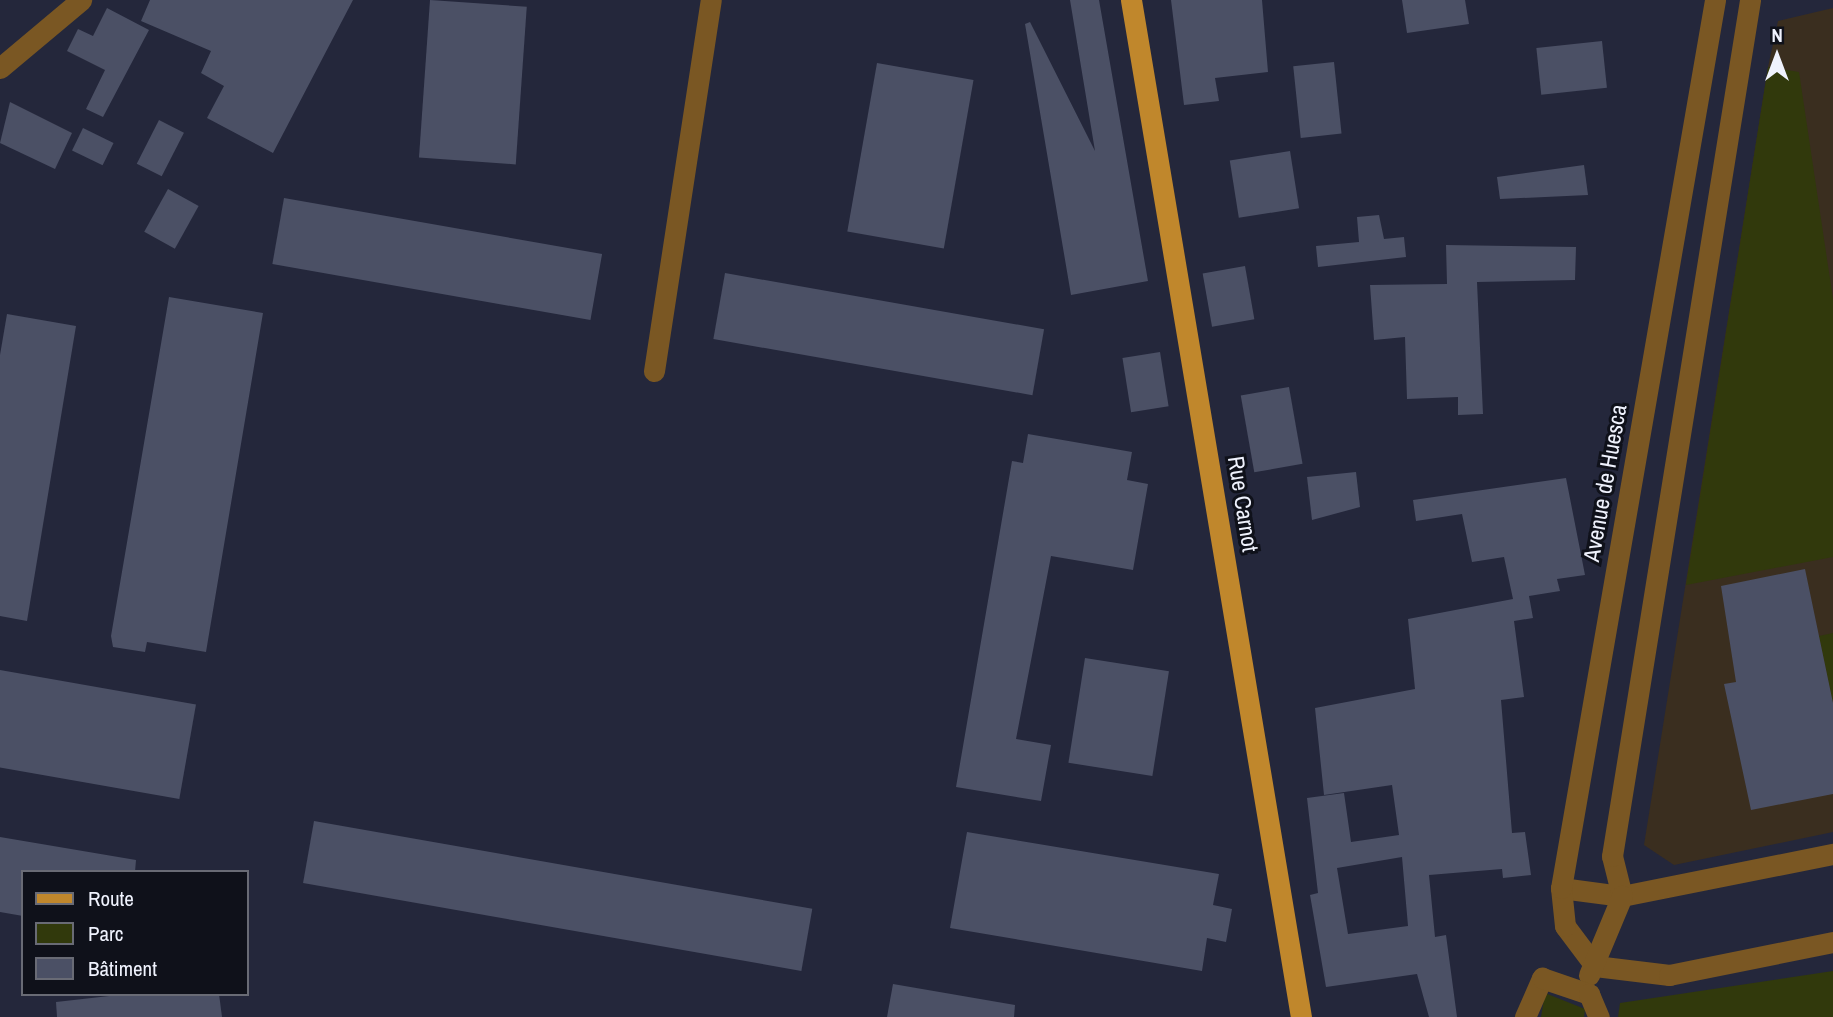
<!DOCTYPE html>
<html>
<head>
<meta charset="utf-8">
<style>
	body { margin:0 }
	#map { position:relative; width:1833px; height:1017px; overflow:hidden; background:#24273b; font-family:"Archivo Narrow",sans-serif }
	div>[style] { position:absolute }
	.education>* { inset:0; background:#3a2e1f }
	.green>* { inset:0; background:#31390c }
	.building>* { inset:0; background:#4b5065; transform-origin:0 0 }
	.minor>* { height:21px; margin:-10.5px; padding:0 10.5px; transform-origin:10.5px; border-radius:10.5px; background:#7a5723 }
	.major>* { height:21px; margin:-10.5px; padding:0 10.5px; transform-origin:10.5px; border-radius:10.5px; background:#c0872c }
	span { translate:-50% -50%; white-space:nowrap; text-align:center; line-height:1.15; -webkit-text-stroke:6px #0f111a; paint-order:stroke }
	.street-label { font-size:23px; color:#eff2fd }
	.legend { position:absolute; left:21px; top:870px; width:228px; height:126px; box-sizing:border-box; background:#0f111a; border:2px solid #696b75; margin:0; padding:9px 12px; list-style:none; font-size:21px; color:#eff2fd }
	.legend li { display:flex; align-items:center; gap:14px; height:35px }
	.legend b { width:35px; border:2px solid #696b75 }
	.north { position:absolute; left:1742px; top:21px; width:70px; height:70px; -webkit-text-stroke:5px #0f111a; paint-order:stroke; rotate:0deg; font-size:19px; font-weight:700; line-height:28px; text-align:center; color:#eff2fd }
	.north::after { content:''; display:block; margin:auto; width:24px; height:32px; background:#eff2fd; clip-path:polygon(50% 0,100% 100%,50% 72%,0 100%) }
</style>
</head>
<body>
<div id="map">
	<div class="education">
		<div style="clip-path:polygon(1833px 8px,1833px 832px,1674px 865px,1644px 845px,1768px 67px,1778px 21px)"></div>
	</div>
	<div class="green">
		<div style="clip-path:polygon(1768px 67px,1799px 72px,1833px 299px,1833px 557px,1686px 585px)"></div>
		<div style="clip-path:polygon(1833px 633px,1833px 703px,1819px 636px)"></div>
		<div style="clip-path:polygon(1833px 971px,1833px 1017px,1618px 1017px,1620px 1003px)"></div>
		<div style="clip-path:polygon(1545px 993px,1585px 1009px,1584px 1017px,1541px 1017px)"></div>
	</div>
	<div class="building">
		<div style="clip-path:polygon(150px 0,353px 0,273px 153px,207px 118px,224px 86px,201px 73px,211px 51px,141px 21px)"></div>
		<div style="left:430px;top:0;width:97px;height:158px;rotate:4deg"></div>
		<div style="clip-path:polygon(1070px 0,1099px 0,1148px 281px,1071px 295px,1025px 24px,1030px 22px,1095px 151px)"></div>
		<div style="clip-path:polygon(1171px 0,1262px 0,1268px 72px,1215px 78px,1219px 101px,1184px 105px)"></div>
		<div style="clip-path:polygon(1402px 0,1465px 0,1469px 24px,1407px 33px)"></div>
		<div style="clip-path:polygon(107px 8px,149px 30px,103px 117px,86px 109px,105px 70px,67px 51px,78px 29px,93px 36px)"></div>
		<div style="left:1602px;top:41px;width:47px;height:66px;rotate:84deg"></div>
		<div style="left:1334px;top:62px;width:72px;height:41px;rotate:84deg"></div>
		<div style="left:877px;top:63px;width:98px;height:171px;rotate:10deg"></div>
		<div style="clip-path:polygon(10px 102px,72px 133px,55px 169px,0 143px)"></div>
		<div style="left:159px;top:120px;width:28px;height:49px;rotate:27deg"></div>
		<div style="left:83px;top:128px;width:34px;height:25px;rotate:26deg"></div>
		<div style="left:1290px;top:151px;width:58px;height:61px;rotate:81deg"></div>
		<div style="clip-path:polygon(1584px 165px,1588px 195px,1500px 199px,1497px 177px)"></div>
		<div style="left:168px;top:189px;width:35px;height:49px;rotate:29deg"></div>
		<div style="left:284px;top:198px;width:323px;height:67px;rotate:10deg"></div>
		<div style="clip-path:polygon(1379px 215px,1384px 239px,1404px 237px,1406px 257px,1318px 267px,1316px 246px,1359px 242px,1357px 217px)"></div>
		<div style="clip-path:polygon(1446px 245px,1576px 247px,1575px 280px,1477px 282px,1483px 414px,1458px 415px,1458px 397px,1407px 399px,1405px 337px,1374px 340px,1370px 285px,1447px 284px)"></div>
		<div style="left:1245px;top:266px;width:54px;height:43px;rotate:80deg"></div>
		<div style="left:725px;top:273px;width:324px;height:67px;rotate:10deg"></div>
		<div style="clip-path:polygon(169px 297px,263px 313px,206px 652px,147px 642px,145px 652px,113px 647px,111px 636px)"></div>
		<div style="clip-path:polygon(7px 314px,76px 326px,27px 621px,0 616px,0 355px)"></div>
		<div style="left:1160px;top:352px;width:55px;height:38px;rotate:81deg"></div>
		<div style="left:1289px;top:387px;width:78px;height:49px;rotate:80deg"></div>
		<div style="clip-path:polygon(1028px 434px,1132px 452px,1127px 480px,1148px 484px,1133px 570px,1051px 556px,1016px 739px,1051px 745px,1041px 801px,956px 787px,1012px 461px,1023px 463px)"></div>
		<div style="clip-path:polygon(1356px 472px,1360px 507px,1312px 520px,1307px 477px)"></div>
		<div style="clip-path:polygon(evenodd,1566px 478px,1585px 575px,1557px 579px,1560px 591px,1529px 596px,1533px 618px,1514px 621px,1524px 697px,1501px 700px,1512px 833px,1525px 832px,1531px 875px,1503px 878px,1502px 869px,1429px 875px,1435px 937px,1446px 935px,1457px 1017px,1429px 1017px,1417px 974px,1326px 987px,1310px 895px,1318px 893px,1307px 798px,1344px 793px,1351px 842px,1399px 835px,1392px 785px,1324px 795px,1315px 708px,1415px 689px,1408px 619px,1513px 599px,1504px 557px,1472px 562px,1462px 514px,1416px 521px,1413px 500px,1566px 478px,1402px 857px,1408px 926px,1348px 934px,1337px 868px,1402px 857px)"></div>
		<div style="clip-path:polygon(1805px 569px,1833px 703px,1833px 794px,1751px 810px,1724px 684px,1736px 682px,1721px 586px)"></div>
		<div style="left:1085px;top:658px;width:85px;height:106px;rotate:9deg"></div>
		<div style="left:0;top:670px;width:199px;height:96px;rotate:10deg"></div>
		<div style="left:314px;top:821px;width:506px;height:63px;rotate:10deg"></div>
		<div style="clip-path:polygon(967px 832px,1219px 874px,1213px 905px,1232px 909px,1226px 942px,1207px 938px,1202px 971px,950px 928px)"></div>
		<div style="clip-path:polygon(0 837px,136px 860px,135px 872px,23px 872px,23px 916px,0 912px)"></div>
		<div style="clip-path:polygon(893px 984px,1015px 1005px,1014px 1017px,887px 1017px)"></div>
		<div style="clip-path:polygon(127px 994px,219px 994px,222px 1017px,57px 1017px,56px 1002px)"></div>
	</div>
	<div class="minor">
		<div style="left:0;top:68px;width:106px;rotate:-40deg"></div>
		<div style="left:654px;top:371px;width:375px;rotate:-81.3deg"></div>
		<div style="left:1561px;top:888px;width:62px;rotate:7.5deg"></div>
		<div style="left:1622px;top:896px;width:215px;rotate:-11.3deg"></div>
		<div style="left:1622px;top:896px;width:41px;rotate:-104deg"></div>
		<div style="left:1612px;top:856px;width:867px;rotate:-80.84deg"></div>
		<div style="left:1595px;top:966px;width:50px;rotate:-126.9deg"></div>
		<div style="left:1565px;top:926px;width:38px;rotate:-96deg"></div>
		<div style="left:1561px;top:888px;width:901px;rotate:-80.16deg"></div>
		<div style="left:1595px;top:966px;width:75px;rotate:6.9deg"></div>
		<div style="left:1669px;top:975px;width:167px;rotate:-11.4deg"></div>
		<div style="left:1589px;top:975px;width:86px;rotate:-67.3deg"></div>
		<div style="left:1525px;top:1017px;width:43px;rotate:-66.4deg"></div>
		<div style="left:1542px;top:978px;width:50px;rotate:18.8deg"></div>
		<div style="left:1589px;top:994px;width:25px;rotate:67deg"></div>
	</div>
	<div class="major">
		<div style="left:1131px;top:0;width:1031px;rotate:80.51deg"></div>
	</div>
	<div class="street-label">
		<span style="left:1605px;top:483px;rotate:-80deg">Avenue de Huesca</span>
		<span style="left:1243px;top:504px;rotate:81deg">Rue Carnot</span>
	</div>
	<ul class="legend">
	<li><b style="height:9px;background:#c0872c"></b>Route</li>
	<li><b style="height:19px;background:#31390c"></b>Parc</li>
	<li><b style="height:19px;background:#4b5065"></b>Bâtiment</li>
	</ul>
	<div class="north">N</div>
</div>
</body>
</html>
